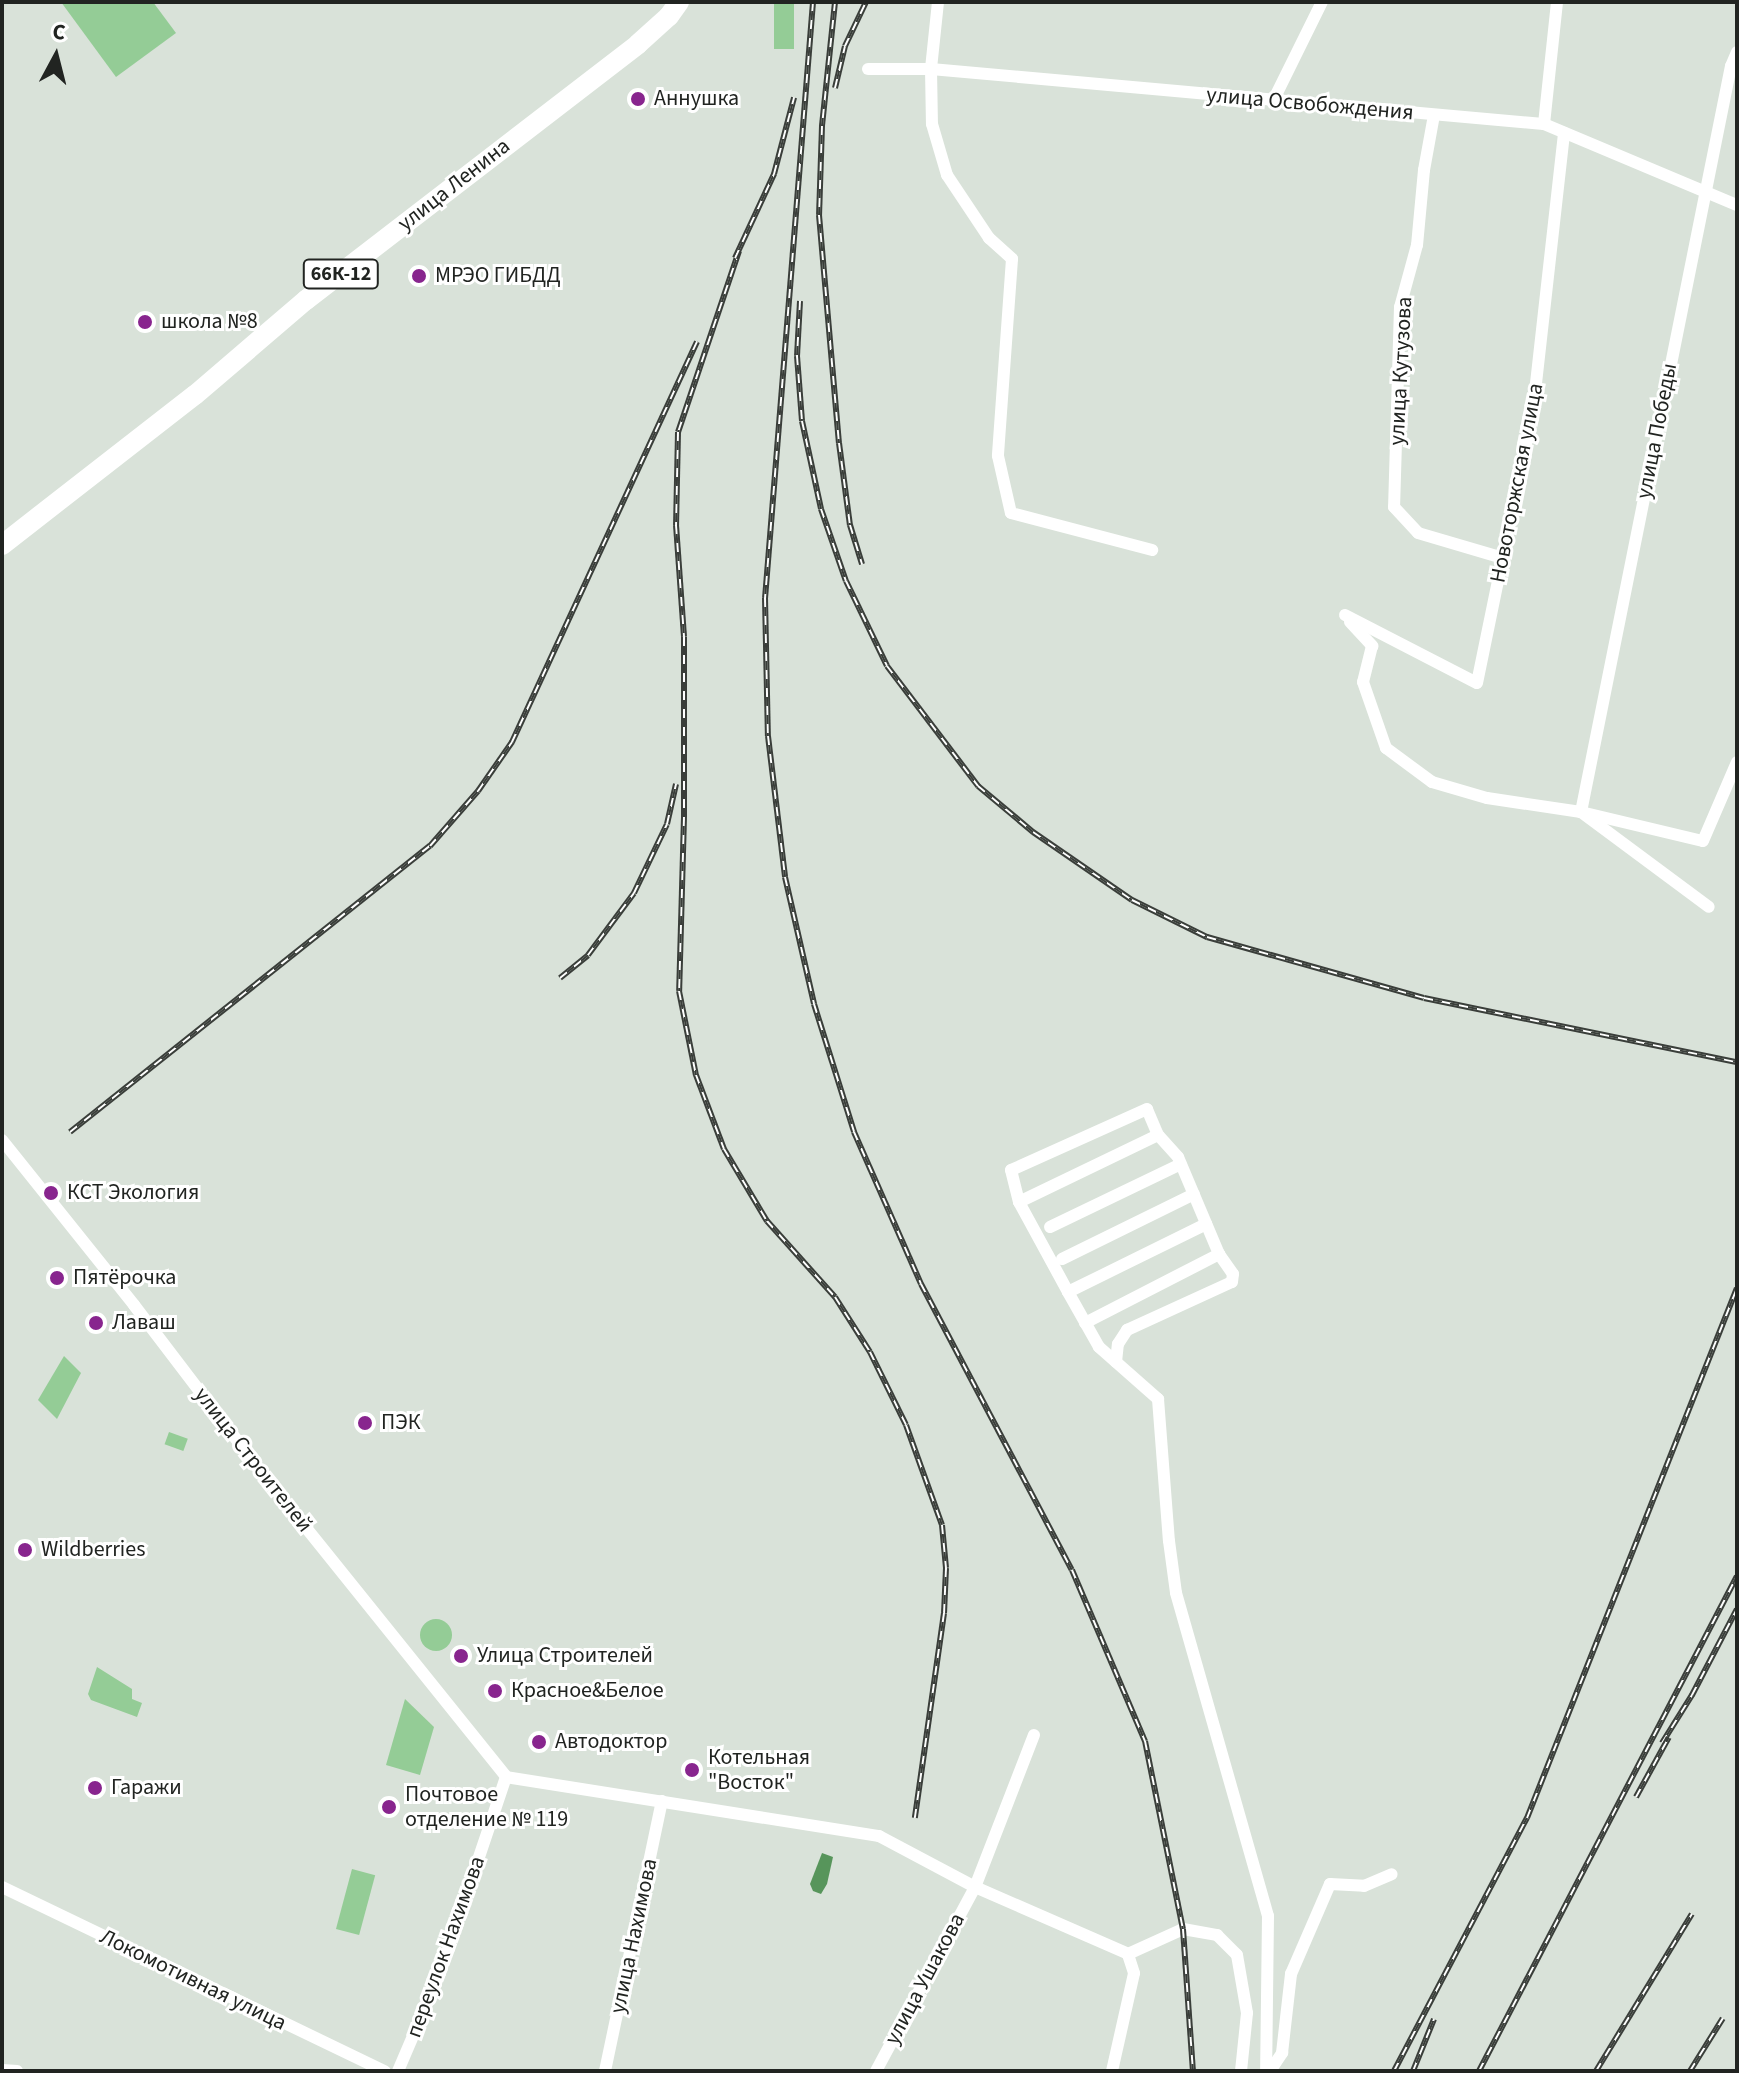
<!DOCTYPE html>
<html>
<head>
<meta charset="utf-8">
<style>
	body { margin:0 }
	#map { position:relative; width:1739px; height:2073px; overflow:hidden; background:#d9e2d9; font-family:"Source Sans 3",sans-serif }
	div>[style] { position:absolute }
	.green>* { inset:0; background:#94cc96; transform-origin:0 0 }
	.round { border-radius:50% }
	.water>* { inset:0; background:#57955b }
	.minor>* { height:12px; margin:-6px; padding:0 6px; transform-origin:6px; border-radius:6px; background:#fff }
	.primary>* { height:20px; margin:-10px; padding:0 10px; transform-origin:10px; border-radius:10px; background:#fff }
	.rail>* { height:6px; margin-top:-3px; transform-origin:0; background:repeating-linear-gradient(90deg,#fff 0 9px,#3a3e3a 0 18px); box-sizing:border-box; border-block:2px solid #3a3e3a }
	.dots>* { width:22px; height:22px; translate:-50% -50%; box-sizing:border-box; border:4px solid #fff; border-radius:50% }
	span { translate:-50% -50%; white-space:nowrap; text-align:center; line-height:1.15; -webkit-text-stroke:6px #fff; paint-order:stroke }
	.shield-label span { padding:2px 6px; background:#fff; border:2px solid; border-radius:6px; -webkit-text-stroke-width:0 }
	.shield-label { font-size:20px; color:#212421; font-weight:700 }
	.poi-label { font-size:22px; color:#212421 }
	.left { translate:0 -50%; text-align:left }
	.street-label { font-size:22px; color:#212421 }
	.frame { position:absolute; inset:0; border:4px solid #212421; pointer-events:none }
	.north { position:absolute; left:16px; top:16px; width:80px; height:80px; -webkit-text-stroke:6px #fff; paint-order:stroke; rotate:7deg; font-size:22px; font-weight:700; line-height:32px; text-align:center; color:#212421 }
	.north::after { content:''; display:block; margin:auto; width:28px; height:36px; background:#212421; clip-path:polygon(50% 0,100% 100%,50% 72%,0 100%) }
</style>
</head>
<body>
<div id="map">
	<div class="green">
		<div style="clip-path:polygon(61px 2px,153px 2px,176px 33px,116px 77px)"></div>
		<div style="left:774px;top:2px;width:20px;height:47px"></div>
		<div style="clip-path:polygon(64px 1356px,81px 1373px,57px 1419px,38px 1400px)"></div>
		<div style="left:169px;top:1432px;width:20px;height:13px;rotate:20deg"></div>
		<div class="round" style="left:420px;top:1619px;width:32px;height:32px"></div>
		<div style="clip-path:polygon(97px 1667px,132px 1689px,132px 1699px,142px 1703px,137px 1717px,91px 1700px,88px 1694px)"></div>
		<div style="clip-path:polygon(405px 1699px,434px 1727px,420px 1775px,386px 1765px)"></div>
		<div style="left:352px;top:1869px;width:24px;height:62px;rotate:15deg"></div>
	</div>
	<div class="water">
		<div style="clip-path:polygon(822px 1853px,833px 1857px,827px 1884px,821px 1894px,813px 1891px,810px 1884px)"></div>
	</div>
	<div class="minor">
		<div style="left:938px;top:2px;width:67px;rotate:96deg"></div>
		<div style="left:931px;top:69px;width:55px;rotate:89deg"></div>
		<div style="left:932px;top:124px;width:53px;rotate:73.6deg"></div>
		<div style="left:947px;top:175px;width:76px;rotate:56.3deg"></div>
		<div style="left:989px;top:238px;width:31px;rotate:42deg"></div>
		<div style="left:1012px;top:259px;width:197px;rotate:94.1deg"></div>
		<div style="left:998px;top:456px;width:58px;rotate:77.2deg"></div>
		<div style="left:1011px;top:513px;width:146px;rotate:14.7deg"></div>
		<div style="left:1737px;top:52px;width:15px;rotate:113deg"></div>
		<div style="left:1731px;top:66px;width:761px;rotate:101.37deg"></div>
		<div style="left:1581px;top:812px;width:125px;rotate:13.4deg"></div>
		<div style="left:1703px;top:841px;width:86px;rotate:-66.7deg"></div>
		<div style="left:868px;top:69px;width:63px"></div>
		<div style="left:931px;top:69px;width:615px;rotate:5.13deg"></div>
		<div style="left:1544px;top:124px;width:209px;rotate:22.8deg"></div>
		<div style="left:1273px;top:101px;width:110px;rotate:-63.7deg"></div>
		<div style="left:1434px;top:115px;width:56px;rotate:100.3deg"></div>
		<div style="left:1424px;top:170px;width:75px;rotate:95.3deg"></div>
		<div style="left:1417px;top:245px;width:64px;rotate:105.3deg"></div>
		<div style="left:1400px;top:307px;width:200px;rotate:91.7deg"></div>
		<div style="left:1394px;top:507px;width:35px;rotate:47deg"></div>
		<div style="left:1418px;top:533px;width:89px;rotate:16.4deg"></div>
		<div style="left:1544px;top:124px;width:123px;rotate:-83.9deg"></div>
		<div style="left:1345px;top:615px;width:148px;rotate:27.3deg"></div>
		<div style="left:1477px;top:683px;width:279px;rotate:-78.4deg"></div>
		<div style="left:1533px;top:410px;width:279px;rotate:-83.6deg"></div>
		<div style="left:1350px;top:622px;width:33px;rotate:47deg"></div>
		<div style="left:1372px;top:646px;width:37px;rotate:104deg"></div>
		<div style="left:1363px;top:682px;width:70px;rotate:70.8deg"></div>
		<div style="left:1386px;top:748px;width:57px;rotate:36.5deg"></div>
		<div style="left:1432px;top:782px;width:57px;rotate:16.2deg"></div>
		<div style="left:1487px;top:798px;width:95px;rotate:8.5deg"></div>
		<div style="left:1581px;top:812px;width:159px;rotate:36.6deg"></div>
		<div style="left:2px;top:1140px;width:211px;rotate:51.3deg"></div>
		<div style="left:134px;top:1305px;width:205px;rotate:52.7deg"></div>
		<div style="left:258px;top:1468px;width:396px;rotate:51.2deg"></div>
		<div style="left:1019px;top:1202px;width:154px;rotate:-25.7deg"></div>
		<div style="left:1050px;top:1227px;width:145px;rotate:-25.7deg"></div>
		<div style="left:1062px;top:1259px;width:147px;rotate:-26.2deg"></div>
		<div style="left:1068px;top:1292px;width:154px;rotate:-26.2deg"></div>
		<div style="left:1085px;top:1323px;width:151px;rotate:-27.2deg"></div>
		<div style="left:1219px;top:1254px;width:105px;rotate:-112.9deg"></div>
		<div style="left:1178px;top:1157px;width:30px;rotate:-132deg"></div>
		<div style="left:1158px;top:1135px;width:28px;rotate:-113deg"></div>
		<div style="left:1147px;top:1109px;width:149px;rotate:155.8deg"></div>
		<div style="left:1011px;top:1170px;width:33px;rotate:76deg"></div>
		<div style="left:1019px;top:1202px;width:102px;rotate:61.4deg"></div>
		<div style="left:1068px;top:1292px;width:63px;rotate:60.6deg"></div>
		<div style="left:1099px;top:1347px;width:79px;rotate:41.4deg"></div>
		<div style="left:1158px;top:1399px;width:142px;rotate:85.6deg"></div>
		<div style="left:1169px;top:1541px;width:52px;rotate:82.3deg"></div>
		<div style="left:1176px;top:1593px;width:336px;rotate:74.1deg"></div>
		<div style="left:1268px;top:1916px;width:155px;rotate:90.7deg"></div>
		<div style="left:1116px;top:1362px;width:18px;rotate:-84deg"></div>
		<div style="left:1118px;top:1344px;width:17px;rotate:-57deg"></div>
		<div style="left:1127px;top:1330px;width:115px;rotate:-24.6deg"></div>
		<div style="left:1232px;top:1282px;width:8px;rotate:-83deg"></div>
		<div style="left:1233px;top:1274px;width:24px;rotate:-125deg"></div>
		<div style="left:506px;top:1777px;width:378px;rotate:9deg"></div>
		<div style="left:879px;top:1836px;width:109px;rotate:28deg"></div>
		<div style="left:975px;top:1887px;width:167px;rotate:23.6deg"></div>
		<div style="left:2px;top:1887px;width:425px;rotate:25.7deg"></div>
		<div style="left:1128px;top:1954px;width:60px;rotate:-24.4deg"></div>
		<div style="left:1183px;top:1929px;width:35px;rotate:10deg"></div>
		<div style="left:1217px;top:1935px;width:28px;rotate:45deg"></div>
		<div style="left:1237px;top:1955px;width:59px;rotate:80.2deg"></div>
		<div style="left:1247px;top:2013px;width:58px;rotate:95.9deg"></div>
		<div style="left:2px;top:2070px;width:15px;rotate:4deg"></div>
		<div style="left:398px;top:2071px;width:107px;rotate:-66.8deg"></div>
		<div style="left:440px;top:1973px;width:207px;rotate:-71.4deg"></div>
		<div style="left:605px;top:2071px;width:276px;rotate:-78.1deg"></div>
		<div style="left:876px;top:2071px;width:209px;rotate:-61.7deg"></div>
		<div style="left:975px;top:1887px;width:163px;rotate:-68.8deg"></div>
		<div style="left:1112px;top:2071px;width:100px;rotate:-77.3deg"></div>
		<div style="left:1134px;top:1973px;width:20px;rotate:-108deg"></div>
		<div style="left:1270px;top:2071px;width:22px;rotate:-56deg"></div>
		<div style="left:1282px;top:2053px;width:80px;rotate:-83.5deg"></div>
		<div style="left:1291px;top:1974px;width:98px;rotate:-66.6deg"></div>
		<div style="left:1330px;top:1884px;width:34px;rotate:3deg"></div>
		<div style="left:1364px;top:1886px;width:30px;rotate:-23deg"></div>
	</div>
	<div class="primary">
		<div style="left:2px;top:545px;width:244px;rotate:-37.9deg"></div>
		<div style="left:195px;top:395px;width:146px;rotate:-40.6deg"></div>
		<div style="left:306px;top:300px;width:419px;rotate:-37.6deg"></div>
		<div style="left:638px;top:44px;width:42px;rotate:-42.1deg"></div>
		<div style="left:669px;top:16px;width:17px;rotate:-54deg"></div>
	</div>
	<div class="rail">
		<div style="left:813px;top:2px;width:598px;rotate:94.6deg"></div>
		<div style="left:765px;top:598px;width:138px;rotate:88.8deg"></div>
		<div style="left:768px;top:736px;width:142px;rotate:83.1deg"></div>
		<div style="left:785px;top:877px;width:130px;rotate:77.1deg"></div>
		<div style="left:814px;top:1004px;width:134px;rotate:72.6deg"></div>
		<div style="left:854px;top:1132px;width:166px;rotate:66.2deg"></div>
		<div style="left:921px;top:1284px;width:323px;rotate:62.2deg"></div>
		<div style="left:1072px;top:1570px;width:186px;rotate:66.9deg"></div>
		<div style="left:1145px;top:1741px;width:192px;rotate:78.6deg"></div>
		<div style="left:1183px;top:1929px;width:142px;rotate:86deg"></div>
		<div style="left:835px;top:2px;width:125px;rotate:96deg"></div>
		<div style="left:822px;top:126px;width:89px;rotate:91.9deg"></div>
		<div style="left:819px;top:215px;width:229px;rotate:85deg"></div>
		<div style="left:839px;top:443px;width:83px;rotate:82.4deg"></div>
		<div style="left:850px;top:525px;width:41px;rotate:72.9deg"></div>
		<div style="left:835px;top:88px;width:43px;rotate:-76.6deg"></div>
		<div style="left:845px;top:46px;width:49px;rotate:-64.5deg"></div>
		<div style="left:739px;top:251px;width:191px;rotate:108.6deg"></div>
		<div style="left:678px;top:432px;width:93px;rotate:91.2deg"></div>
		<div style="left:676px;top:525px;width:112px;rotate:85.9deg"></div>
		<div style="left:684px;top:637px;width:180px;rotate:90deg"></div>
		<div style="left:684px;top:817px;width:174px;rotate:91.6deg"></div>
		<div style="left:679px;top:991px;width:86px;rotate:78.6deg"></div>
		<div style="left:696px;top:1075px;width:79px;rotate:69.3deg"></div>
		<div style="left:724px;top:1149px;width:84px;rotate:59.2deg"></div>
		<div style="left:767px;top:1221px;width:102px;rotate:48.2deg"></div>
		<div style="left:835px;top:1297px;width:65px;rotate:57.5deg"></div>
		<div style="left:870px;top:1352px;width:81px;rotate:63.7deg"></div>
		<div style="left:906px;top:1425px;width:106px;rotate:70.2deg"></div>
		<div style="left:942px;top:1525px;width:43px;rotate:84.7deg"></div>
		<div style="left:946px;top:1568px;width:45px;rotate:92.5deg"></div>
		<div style="left:944px;top:1613px;width:207px;rotate:98.1deg"></div>
		<div style="left:735px;top:258px;width:93px;rotate:-65.1deg"></div>
		<div style="left:774px;top:174px;width:79px;rotate:-75.3deg"></div>
		<div style="left:800px;top:301px;width:55px;rotate:93.1deg"></div>
		<div style="left:797px;top:356px;width:65px;rotate:85.6deg"></div>
		<div style="left:802px;top:421px;width:90px;rotate:77.8deg"></div>
		<div style="left:821px;top:509px;width:76px;rotate:70.9deg"></div>
		<div style="left:846px;top:581px;width:94px;rotate:64.2deg"></div>
		<div style="left:887px;top:666px;width:151px;rotate:52.8deg"></div>
		<div style="left:978px;top:786px;width:72px;rotate:39.9deg"></div>
		<div style="left:1033px;top:832px;width:120px;rotate:34.5deg"></div>
		<div style="left:1132px;top:900px;width:84px;rotate:26.3deg"></div>
		<div style="left:1207px;top:937px;width:225px;rotate:15.7deg"></div>
		<div style="left:1424px;top:998px;width:319px;rotate:11.6deg"></div>
		<div style="left:560px;top:978px;width:36px;rotate:-39deg"></div>
		<div style="left:588px;top:955px;width:77px;rotate:-53.4deg"></div>
		<div style="left:634px;top:893px;width:76px;rotate:-64.4deg"></div>
		<div style="left:667px;top:824px;width:41px;rotate:-77.3deg"></div>
		<div style="left:70px;top:1132px;width:460px;rotate:-38.5deg"></div>
		<div style="left:430px;top:846px;width:73px;rotate:-48.9deg"></div>
		<div style="left:478px;top:791px;width:60px;rotate:-55.2deg"></div>
		<div style="left:512px;top:742px;width:441px;rotate:-65.2deg"></div>
		<div style="left:1662px;top:1743px;width:57px;rotate:-58deg"></div>
		<div style="left:1692px;top:1695px;width:97px;rotate:-62.4deg"></div>
		<div style="left:1636px;top:1797px;width:68px;rotate:-61.2deg"></div>
		<div style="left:1394px;top:2071px;width:286px;rotate:-62.3deg"></div>
		<div style="left:1527px;top:1818px;width:570px;rotate:-68.39deg"></div>
		<div style="left:1413px;top:2071px;width:56px;rotate:-68deg"></div>
		<div style="left:1479px;top:2071px;width:558px;rotate:-62.47deg"></div>
		<div style="left:1596px;top:2071px;width:184px;rotate:-58.6deg"></div>
		<div style="left:1690px;top:2071px;width:62px;rotate:-58.1deg"></div>
	</div>
	<div class="dots">
		<div style="left:638px;top:99px;background:#88258e"></div>
		<div style="left:419px;top:276px;background:#88258e"></div>
		<div style="left:145px;top:322px;background:#88258e"></div>
		<div style="left:51px;top:1193px;background:#88258e"></div>
		<div style="left:57px;top:1278px;background:#88258e"></div>
		<div style="left:96px;top:1323px;background:#88258e"></div>
		<div style="left:365px;top:1423px;background:#88258e"></div>
		<div style="left:25px;top:1550px;background:#88258e"></div>
		<div style="left:461px;top:1656px;background:#88258e"></div>
		<div style="left:495px;top:1691px;background:#88258e"></div>
		<div style="left:539px;top:1742px;background:#88258e"></div>
		<div style="left:692px;top:1770px;background:#88258e"></div>
		<div style="left:95px;top:1788px;background:#88258e"></div>
		<div style="left:389px;top:1807px;background:#88258e"></div>
	</div>
	<div class="shield-label">
		<span style="left:341px;top:274px">66К-12</span>
	</div>
	<div class="poi-label">
		<span class="left" style="left:654px;top:99px">Аннушка</span>
		<span class="left" style="left:435px;top:276px">МРЭО ГИБДД</span>
		<span class="left" style="left:161px;top:322px">школа №8</span>
		<span class="left" style="left:67px;top:1193px">КСТ Экология</span>
		<span class="left" style="left:73px;top:1278px">Пятёрочка</span>
		<span class="left" style="left:112px;top:1323px">Лаваш</span>
		<span class="left" style="left:381px;top:1423px">ПЭК</span>
		<span class="left" style="left:41px;top:1550px">Wildberries</span>
		<span class="left" style="left:477px;top:1656px">Улица Строителей</span>
		<span class="left" style="left:511px;top:1691px">Красное&amp;Белое</span>
		<span class="left" style="left:555px;top:1742px">Автодоктор</span>
		<span class="left" style="left:708px;top:1770px">Котельная<br>"Восток"</span>
		<span class="left" style="left:111px;top:1788px">Гаражи</span>
		<span class="left" style="left:405px;top:1807px">Почтовое<br>отделение № 119</span>
	</div>
	<div class="street-label">
		<span style="left:1310px;top:104px;rotate:5deg">улица Освобождения</span>
		<span style="left:454px;top:185px;rotate:-38deg">улица Ленина</span>
		<span style="left:1401px;top:371px;rotate:-87deg">улица Кутузова</span>
		<span style="left:1657px;top:431px;rotate:-79deg">улица Победы</span>
		<span style="left:1517px;top:483px;rotate:-79deg">Новоторжская улица</span>
		<span style="left:253px;top:1460px;rotate:52deg">улица Строителей</span>
		<span style="left:634px;top:1936px;rotate:-78deg">улица Нахимова</span>
		<span style="left:446px;top:1947px;rotate:-70deg">переулок Нахимова</span>
		<span style="left:925px;top:1979px;rotate:-62deg">улица Ушакова</span>
		<span style="left:193px;top:1980px;rotate:26deg">Локомотивная улица</span>
	</div>
	<div class="frame"></div>
	<div class="north">С</div>
</div>
</body>
</html>
